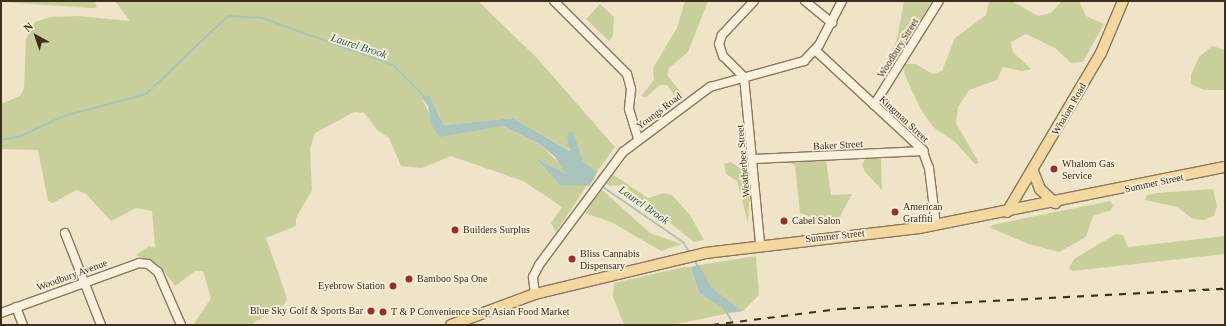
<!DOCTYPE html>
<html>
<head>
<meta charset="utf-8">
<style>
	body { margin:0 }
	#map { position:relative; width:1226px; height:326px; overflow:hidden; background:#f0e4c8; font-family:Georgia,serif }
	div>[style] { position:absolute }
	.green>* { inset:0; background:#c9cf9b }
	.water>* { inset:0; background:#a9c4bc }
	.stream>* { height:2px; margin:-1px; padding:0 1px; transform-origin:1px; border-radius:1px; background:#a9c4bc }
	.roads { filter:drop-shadow(1px 0 #8d765c) drop-shadow(-1px 0 #8d765c) drop-shadow(0 1px #8d765c) drop-shadow(0 -1px #8d765c) }
	.minor>* { height:8px; margin:-4px; padding:0 4px; transform-origin:4px; border-radius:4px; background:#faf1dc }
	.major>* { height:10px; margin:-5px; padding:0 5px; transform-origin:5px; border-radius:5px; background:#f3d9a0 }
	.rail>* { height:2px; margin-top:-1px; transform-origin:0; background:repeating-linear-gradient(90deg,#3d2e20 0 7px,transparent 0 14px) }
	.dots>* { width:11px; height:11px; translate:-50% -50%; box-sizing:border-box; border:2px solid #f7eed8; border-radius:50% }
	span { translate:-50% -50%; white-space:nowrap; text-align:center; line-height:1.15; -webkit-text-stroke:3.5px #f7eed8; paint-order:stroke }
	.street-label { font-size:10px; color:#3d2e20 }
	.poi-label { font-size:10px; color:#3d2e20 }
	.left { translate:0 -50%; text-align:left }
	.right { translate:-100% -50%; text-align:right }
	.water-label { font-size:11px; color:#2f5d5a; font-style:italic }
	.frame { position:absolute; inset:0; border:2px solid #3d2e20; pointer-events:none }
	.north { position:absolute; left:16px; top:16px; width:40px; height:40px; -webkit-text-stroke:3px #f7eed8; paint-order:stroke; rotate:320deg; font-size:11px; font-weight:700; line-height:16px; text-align:center; color:#3d2e20 }
	.north::after { content:''; display:block; margin:auto; width:14px; height:18px; background:#3d2e20; clip-path:polygon(50% 0,100% 100%,50% 72%,0 100%) }
</style>
</head>
<body>
<div id="map">
	<div class="green">
		<div style="clip-path:polygon(94px 1px,97px 7px,93px 8px,1px 2px)"></div>
		<div style="clip-path:polygon(115px 1px,478px 1px,536px 57px,615px 147px,597px 172px,583px 161px,574px 133px,567px 138px,571px 151px,513px 118px,444px 125px,437px 110px,422px 98px,439px 136px,503px 126px,541px 145px,564px 168px,566px 174px,546px 170px,588px 184px,556px 232px,551px 223px,562px 207px,523px 181px,451px 156px,422px 168px,401px 166px,389px 138px,377px 130px,364px 113px,354px 112px,315px 133px,310px 149px,312px 190px,296px 218px,296px 226px,266px 238px,287px 298px,285px 304px,250px 325px,193px 325px,211px 298px,203px 271px,195px 271px,175px 286px,160px 266px,136px 255px,149px 246px,155px 248px,152px 211px,136px 208px,111px 221px,86px 194px,76px 190px,53px 203px,48px 201px,38px 150px,1px 149px,1px 104px,20px 96px,24px 88px,26px 39px,35px 22px,50px 17px,78px 16px,130px 21px)"></div>
		<div style="clip-path:polygon(685px 1px,708px 1px,688px 52px,669px 68px,667px 75px,683px 95px,682px 99px,678px 101px,667px 85px,660px 85px,646px 97px,641px 96px,654px 80px,653px 68px,677px 28px)"></div>
		<div style="clip-path:polygon(904px 1px,932px 1px,895px 65px,887px 66px,897px 39px)"></div>
		<div style="clip-path:polygon(989px 1px,1012px 1px,1038px 16px,1051px 13px,1062px 1px,1079px 1px,1086px 16px,1104px 24px,1083px 62px,1071px 63px,1055px 48px,1026px 34px,1011px 42px,1013px 52px,1031px 69px,1022px 71px,1003px 67px,997px 80px,969px 90px,958px 107px,956px 123px,979px 163px,975px 164px,955px 142px,933px 127px,920px 108px,904px 73px,905px 64px,915px 64px,933px 74px,942px 71px,955px 38px,986px 15px)"></div>
		<div style="clip-path:polygon(600px 4px,614px 17px,613px 36px,609px 41px,586px 19px)"></div>
		<div style="clip-path:polygon(1212px 46px,1225px 50px,1225px 90px,1204px 90px,1191px 84px,1191px 75px,1199px 57px)"></div>
		<div style="clip-path:polygon(867px 157px,881px 159px,882px 190px,865px 172px,862px 164px)"></div>
		<div style="clip-path:polygon(795px 159px,826px 160px,831px 195px,852px 194px,838px 220px,821px 220px,800px 213px,795px 166px,791px 163px)"></div>
		<div style="clip-path:polygon(731px 162px,746px 172px,750px 183px,748px 223px,737px 181px,726px 174px,724px 164px)"></div>
		<div style="clip-path:polygon(612px 174px,648px 198px,664px 193px,672px 195px,690px 215px,704px 240px,694px 242px,670px 223px,652px 217px,641px 200px,623px 185px,609px 186px,606px 183px)"></div>
		<div style="clip-path:polygon(601px 189px,650px 233px,682px 244px,661px 251px,613px 223px,585px 213px)"></div>
		<div style="clip-path:polygon(1213px 189px,1217px 206px,1214px 216px,1204px 220px,1193px 219px,1177px 207px,1145px 200px,1147px 195px,1157px 193px)"></div>
		<div style="clip-path:polygon(1110px 201px,1113px 205px,1111px 210px,1093px 216px,1086px 237px,1059px 252px,1028px 244px,991px 228px,992px 225px)"></div>
		<div style="clip-path:polygon(1116px 234px,1123px 235px,1128px 247px,1225px 236px,1225px 254px,1072px 271px,1069px 268px,1074px 259px)"></div>
		<div style="clip-path:polygon(756px 256px,759px 295px,743px 311px,712px 288px,700px 265px)"></div>
		<div style="clip-path:polygon(684px 267px,691px 267px,699px 293px,730px 313px,671px 325px,624px 325px,613px 297px,614px 283px)"></div>
	</div>
	<div class="water">
		<div style="clip-path:polygon(429px 96px,444px 125px,513px 118px,570px 151px,567px 138px,569px 131px,574px 133px,583px 161px,597px 172px,590px 186px,560px 185px,537px 159px,566px 174px,555px 157px,541px 145px,503px 126px,439px 137px,431px 124px,428px 106px,422px 98px)"></div>
		<div style="clip-path:polygon(700px 265px,712px 288px,743px 311px,730px 313px,699px 293px,691px 267px)"></div>
	</div>
	<div class="stream">
		<div style="left:1px;top:140px;width:17px;rotate:-10deg"></div>
		<div style="left:18px;top:137px;width:51px;rotate:-24.5deg"></div>
		<div style="left:64px;top:116px;width:85px;rotate:-15deg"></div>
		<div style="left:146px;top:94px;width:113px;rotate:-43.6deg"></div>
		<div style="left:228px;top:16px;width:34px;rotate:3deg"></div>
		<div style="left:262px;top:18px;width:139px;rotate:19.7deg"></div>
		<div style="left:393px;top:65px;width:48px;rotate:45deg"></div>
		<div style="left:600px;top:185px;width:101px;rotate:34.5deg"></div>
		<div style="left:683px;top:242px;width:13px;rotate:58deg"></div>
		<div style="left:694px;top:260px;width:9px;rotate:58deg"></div>
		<div style="left:723px;top:306px;width:22px;rotate:60deg"></div>
	</div>
	<div class="roads">
		<div class="minor">
			<div style="left:554px;top:1px;width:103px;rotate:45deg"></div>
			<div style="left:627px;top:74px;width:16px;rotate:75deg"></div>
			<div style="left:631px;top:89px;width:20px;rotate:96deg"></div>
			<div style="left:629px;top:109px;width:31px;rotate:73deg"></div>
			<div style="left:754px;top:1px;width:47px;rotate:133.3deg"></div>
			<div style="left:722px;top:35px;width:9px;rotate:108deg"></div>
			<div style="left:719px;top:44px;width:13px;rotate:72deg"></div>
			<div style="left:723px;top:56px;width:30px;rotate:45deg"></div>
			<div style="left:744px;top:77px;width:168px;rotate:84.5deg"></div>
			<div style="left:805px;top:1px;width:35px;rotate:39deg"></div>
			<div style="left:815px;top:50px;width:146px;rotate:42.8deg"></div>
			<div style="left:922px;top:149px;width:20px;rotate:70deg"></div>
			<div style="left:929px;top:168px;width:57px;rotate:83deg"></div>
			<div style="left:874px;top:105px;width:123px;rotate:-58deg"></div>
			<div style="left:754px;top:159px;width:170px;rotate:-2.7deg"></div>
			<div style="left:65px;top:233px;width:99px;rotate:68.6deg"></div>
			<div style="left:535px;top:294px;width:17px;rotate:-97deg"></div>
			<div style="left:533px;top:277px;width:13px;rotate:-63deg"></div>
			<div style="left:539px;top:265px;width:141px;rotate:-53.4deg"></div>
			<div style="left:623px;top:152px;width:109px;rotate:-36.8deg"></div>
			<div style="left:710px;top:87px;width:98px;rotate:-15.5deg"></div>
			<div style="left:804px;top:61px;width:22px;rotate:-47deg"></div>
			<div style="left:819px;top:45px;width:50px;rotate:-62.4deg"></div>
			<div style="left:16px;top:307px;width:19px;rotate:69deg"></div>
			<div style="left:1px;top:313px;width:147px;rotate:-19.9deg"></div>
			<div style="left:139px;top:263px;width:9px;rotate:6deg"></div>
			<div style="left:148px;top:264px;width:13px;rotate:39deg"></div>
			<div style="left:158px;top:272px;width:58px;rotate:66.5deg"></div>
		</div>
		<div class="major">
			<div style="left:1033px;top:171px;width:19px;rotate:69deg"></div>
			<div style="left:1040px;top:189px;width:21px;rotate:43deg"></div>
			<div style="left:1007px;top:212px;width:185px;rotate:-59.4deg"></div>
			<div style="left:1101px;top:53px;width:56px;rotate:-67.1deg"></div>
			<div style="left:451px;top:325px;width:90px;rotate:-20.3deg"></div>
			<div style="left:535px;top:294px;width:176px;rotate:-13.5deg"></div>
			<div style="left:706px;top:253px;width:214px;rotate:-6.7deg"></div>
			<div style="left:919px;top:228px;width:312px;rotate:-11.3deg"></div>
		</div>
	</div>
	<div class="rail">
		<div style="left:712px;top:325px;width:128px;rotate:-7.2deg"></div>
		<div style="left:839px;top:309px;width:387px;rotate:-3deg"></div>
	</div>
	<div class="dots">
		<div style="left:1054px;top:169px;background:#9e2a2b"></div>
		<div style="left:895px;top:212px;background:#9e2a2b"></div>
		<div style="left:784px;top:221px;background:#9e2a2b"></div>
		<div style="left:455px;top:230px;background:#9e2a2b"></div>
		<div style="left:572px;top:259px;background:#9e2a2b"></div>
		<div style="left:409px;top:279px;background:#9e2a2b"></div>
		<div style="left:393px;top:286px;background:#9e2a2b"></div>
		<div style="left:371px;top:311px;background:#9e2a2b"></div>
		<div style="left:383px;top:312px;background:#9e2a2b"></div>
	</div>
	<div class="street-label">
		<span style="left:898px;top:48px;rotate:-58deg">Woodbury Street</span>
		<span style="left:1069px;top:109px;rotate:-60deg">Whalom Road</span>
		<span style="left:659px;top:111px;rotate:-37deg">Youngs Road</span>
		<span style="left:904px;top:119px;rotate:43deg">Kingman Street</span>
		<span style="left:838px;top:145px;rotate:-3deg">Baker Street</span>
		<span style="left:743px;top:161px;rotate:-95deg">Weatherbee Street</span>
		<span style="left:1154px;top:183px;rotate:-12deg">Summer Street</span>
		<span style="left:835px;top:236px;rotate:-6deg">Summer Street</span>
		<span style="left:72px;top:275px;rotate:-20deg">Woodbury Avenue</span>
	</div>
	<div class="poi-label">
		<span class="left" style="left:1062px;top:169px">Whalom Gas<br>Service</span>
		<span class="left" style="left:903px;top:212px">American<br>Graffiti</span>
		<span class="left" style="left:792px;top:221px">Cabel Salon</span>
		<span class="left" style="left:463px;top:230px">Builders Surplus</span>
		<span class="left" style="left:580px;top:259px">Bliss Cannabis<br>Dispensary</span>
		<span class="left" style="left:417px;top:279px">Bamboo Spa One</span>
		<span class="right" style="left:385px;top:286px">Eyebrow Station</span>
		<span class="right" style="left:363px;top:311px">Blue Sky Golf &amp; Sports Bar</span>
		<span class="left" style="left:391px;top:312px">T &amp; P Convenience Step Asian Food Market</span>
	</div>
	<div class="water-label">
		<span style="left:359px;top:46px;rotate:18deg">Laurel Brook</span>
		<span style="left:644px;top:205px;rotate:35deg">Laurel Brook</span>
	</div>
	<div class="frame"></div>
	<div class="north">N</div>
</div>
</body>
</html>
